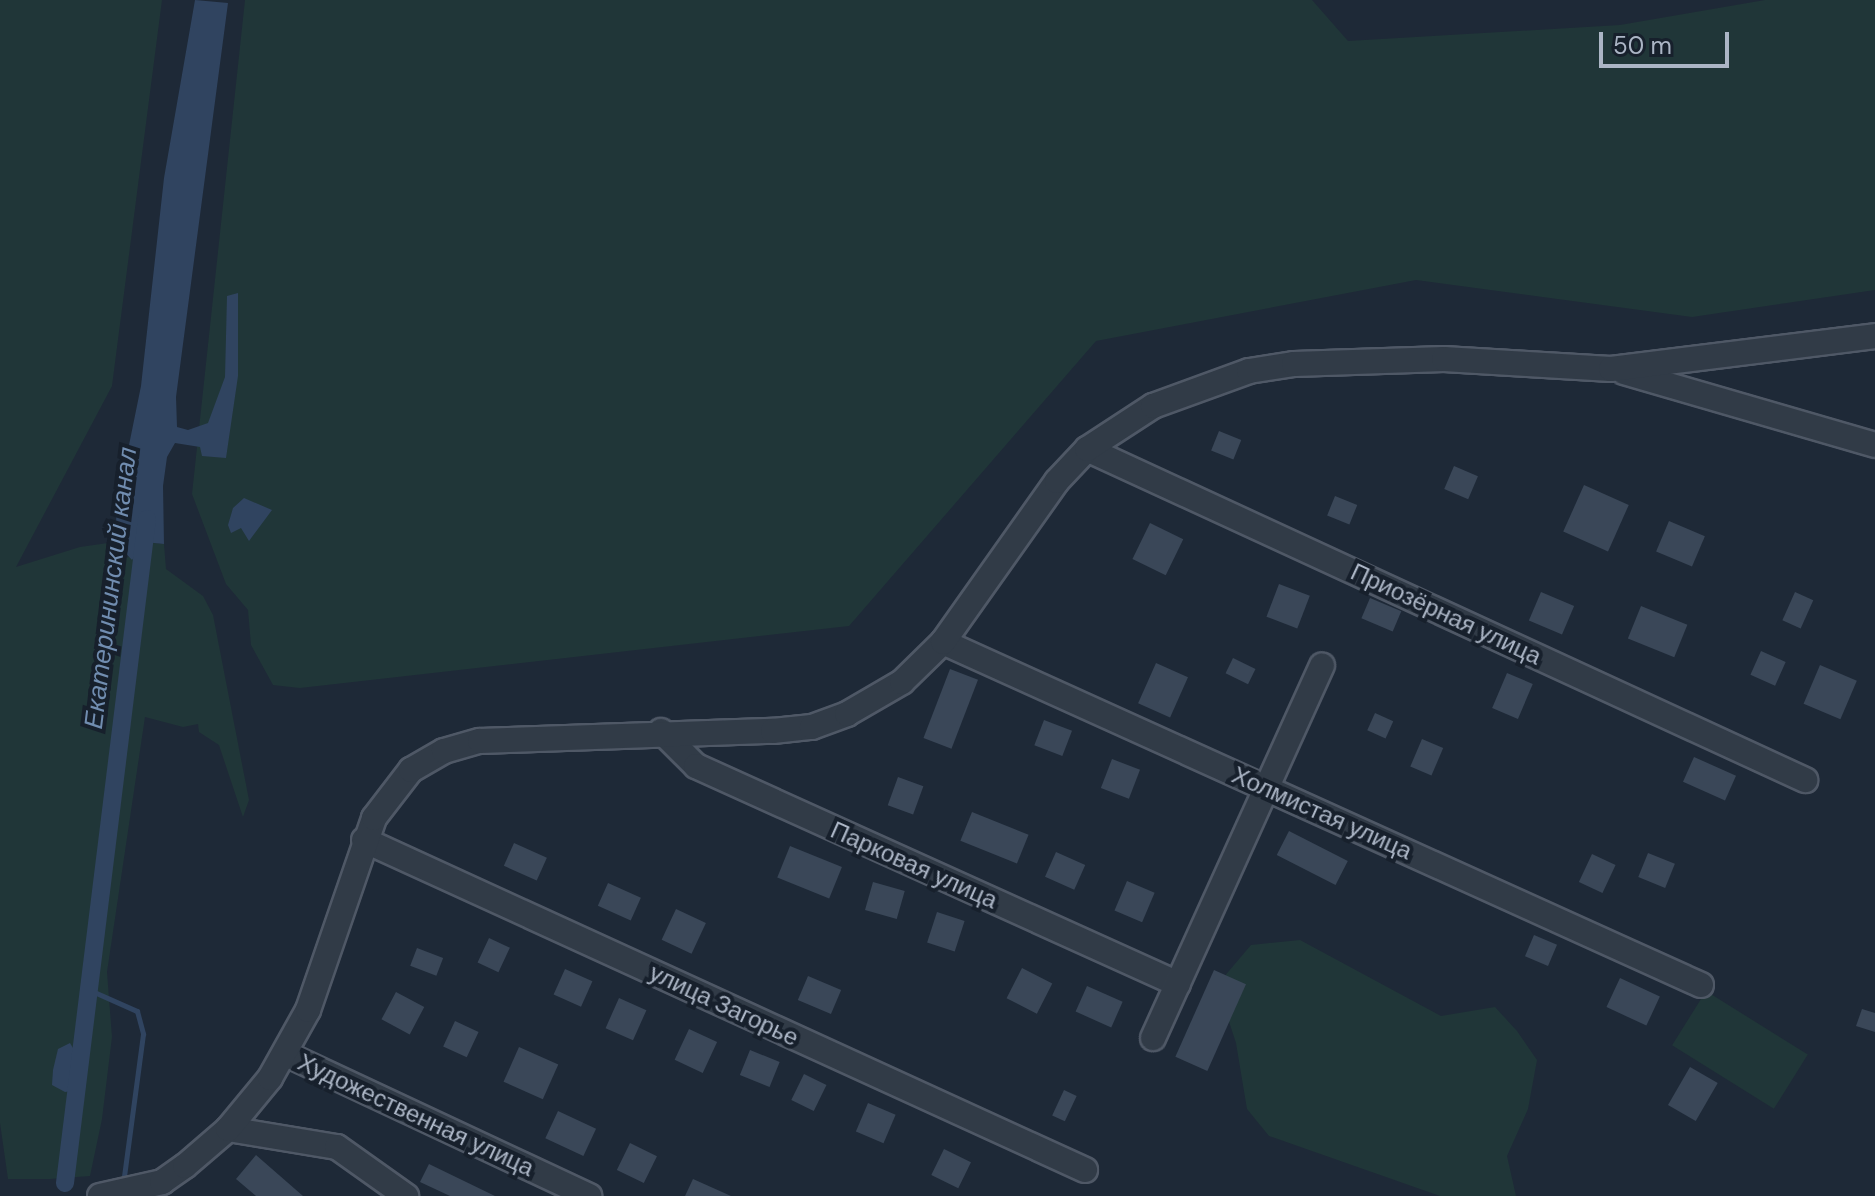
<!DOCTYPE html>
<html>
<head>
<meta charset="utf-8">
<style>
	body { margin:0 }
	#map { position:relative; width:1875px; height:1196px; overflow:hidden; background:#1e2937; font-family:"DM Sans",sans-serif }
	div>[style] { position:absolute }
	.green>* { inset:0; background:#203638; transform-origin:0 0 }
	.water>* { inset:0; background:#304460 }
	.stream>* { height:5px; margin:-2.5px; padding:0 2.5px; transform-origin:2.5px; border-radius:2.5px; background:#304460 }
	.canal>* { height:18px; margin:-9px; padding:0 9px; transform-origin:9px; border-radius:9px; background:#304460 }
	.building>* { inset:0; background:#3a4758; transform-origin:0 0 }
	.roads { filter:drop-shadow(2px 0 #4f5866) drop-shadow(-2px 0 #4f5866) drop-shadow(0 2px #4f5866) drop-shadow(0 -2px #4f5866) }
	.minor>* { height:24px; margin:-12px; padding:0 12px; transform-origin:12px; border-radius:12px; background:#313b47 }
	span { translate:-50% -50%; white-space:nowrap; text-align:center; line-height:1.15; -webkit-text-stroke:8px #17202c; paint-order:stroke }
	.street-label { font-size:24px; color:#abb5c5 }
	.water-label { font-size:26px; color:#718db0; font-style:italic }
	.scale { position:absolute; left:1599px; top:32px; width:130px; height:36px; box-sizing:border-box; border:4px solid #abb5c5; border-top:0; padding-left:10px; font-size:24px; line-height:28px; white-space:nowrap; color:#abb5c5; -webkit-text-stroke:6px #17202c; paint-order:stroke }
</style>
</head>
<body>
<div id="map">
	<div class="green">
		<div style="clip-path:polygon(0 0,162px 0,112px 386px,16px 567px,80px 547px,115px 542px,127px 558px,144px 542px,164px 544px,166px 569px,203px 596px,213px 615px,249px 800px,243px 817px,219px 745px,199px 732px,198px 724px,183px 727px,145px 717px,107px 972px,112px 1037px,102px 1119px,90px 1176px,50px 1179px,8px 1179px,0 1123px)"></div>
		<div style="clip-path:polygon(245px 0,1312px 0,1348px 41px,1620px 25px,1765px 0,1875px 0,1875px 290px,1692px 317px,1416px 280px,1096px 341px,849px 626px,300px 688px,273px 685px,251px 645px,248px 610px,226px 584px,192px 494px)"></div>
		<div style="clip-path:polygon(1300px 940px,1441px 1016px,1495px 1007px,1517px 1031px,1537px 1060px,1528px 1109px,1507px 1156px,1516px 1196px,1440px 1196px,1269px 1136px,1247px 1109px,1236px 1043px,1217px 985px,1251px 945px)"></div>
		<div style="left:1706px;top:991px;width:120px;height:64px;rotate:32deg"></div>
	</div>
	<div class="water">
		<div style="clip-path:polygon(195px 0,228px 3px,176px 397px,177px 427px,188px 430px,208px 423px,225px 377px,227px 296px,238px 293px,238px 376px,226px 458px,202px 456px,200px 447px,175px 443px,167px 457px,163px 486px,164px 544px,144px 542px,132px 560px,115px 542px,117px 504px,141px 386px,164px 178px)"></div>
		<div style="clip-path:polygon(244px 498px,272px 510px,249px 541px,241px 528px,231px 533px,228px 525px,233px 508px)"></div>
		<div style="clip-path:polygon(70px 1043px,83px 1065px,78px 1090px,65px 1092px,52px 1085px,53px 1070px,58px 1049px)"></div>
	</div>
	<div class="stream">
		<div style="left:85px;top:988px;width:57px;rotate:23.9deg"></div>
		<div style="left:137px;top:1011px;width:24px;rotate:75deg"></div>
		<div style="left:143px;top:1034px;width:150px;rotate:97.6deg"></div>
	</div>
	<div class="canal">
		<div style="left:65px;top:1183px;width:669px;rotate:-82.96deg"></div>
	</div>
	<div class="building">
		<div style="left:1219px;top:431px;width:24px;height:21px;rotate:22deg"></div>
		<div style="left:1454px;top:466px;width:26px;height:25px;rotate:23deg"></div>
		<div style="left:1584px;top:485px;width:49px;height:51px;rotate:24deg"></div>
		<div style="left:1335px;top:496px;width:24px;height:21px;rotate:22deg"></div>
		<div style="left:1669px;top:521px;width:39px;height:33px;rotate:23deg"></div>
		<div style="left:1150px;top:523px;width:37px;height:40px;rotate:26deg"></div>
		<div style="left:1279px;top:584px;width:33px;height:35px;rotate:21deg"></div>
		<div style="left:1541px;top:592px;width:36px;height:31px;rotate:23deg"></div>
		<div style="left:1795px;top:592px;width:20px;height:31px;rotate:24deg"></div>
		<div style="left:1370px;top:598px;width:34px;height:22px;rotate:23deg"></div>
		<div style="left:1641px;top:606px;width:50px;height:35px;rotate:22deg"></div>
		<div style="left:1761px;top:651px;width:27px;height:26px;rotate:24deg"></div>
		<div style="left:1233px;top:658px;width:25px;height:17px;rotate:26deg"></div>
		<div style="left:1156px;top:663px;width:35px;height:44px;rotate:24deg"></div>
		<div style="left:1820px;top:665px;width:40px;height:42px;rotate:23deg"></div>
		<div style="left:950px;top:669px;width:30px;height:74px;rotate:21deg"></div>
		<div style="left:1507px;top:673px;width:28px;height:38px;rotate:23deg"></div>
		<div style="left:1375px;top:713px;width:20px;height:19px;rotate:24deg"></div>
		<div style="left:1044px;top:720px;width:30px;height:27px;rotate:21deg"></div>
		<div style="left:1422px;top:739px;width:23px;height:30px;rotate:23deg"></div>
		<div style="left:1694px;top:757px;width:46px;height:27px;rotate:24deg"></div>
		<div style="left:1112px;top:759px;width:30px;height:31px;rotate:21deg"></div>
		<div style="left:898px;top:777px;width:27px;height:30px;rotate:20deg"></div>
		<div style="left:972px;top:812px;width:61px;height:31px;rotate:22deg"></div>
		<div style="left:1289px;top:831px;width:66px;height:27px;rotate:27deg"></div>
		<div style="left:514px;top:843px;width:36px;height:25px;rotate:24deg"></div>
		<div style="left:790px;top:846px;width:56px;height:34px;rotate:22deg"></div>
		<div style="left:1056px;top:852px;width:32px;height:27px;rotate:24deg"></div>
		<div style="left:1648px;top:853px;width:29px;height:26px;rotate:22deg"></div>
		<div style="left:1592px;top:854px;width:26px;height:31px;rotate:25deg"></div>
		<div style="left:1127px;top:881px;width:30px;height:32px;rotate:23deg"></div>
		<div style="left:873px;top:882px;width:33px;height:29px;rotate:16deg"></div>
		<div style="left:608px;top:883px;width:36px;height:25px;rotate:24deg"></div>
		<div style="left:676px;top:909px;width:33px;height:34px;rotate:25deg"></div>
		<div style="left:937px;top:912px;width:29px;height:32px;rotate:18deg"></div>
		<div style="left:1534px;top:935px;width:25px;height:23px;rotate:23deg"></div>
		<div style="left:489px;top:938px;width:23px;height:27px;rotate:25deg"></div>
		<div style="left:417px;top:948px;width:28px;height:19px;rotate:21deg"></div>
		<div style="left:1022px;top:968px;width:34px;height:34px;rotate:27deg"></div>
		<div style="left:565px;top:969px;width:30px;height:28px;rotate:24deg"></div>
		<div style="left:1214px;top:970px;width:35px;height:95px;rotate:24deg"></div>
		<div style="left:808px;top:976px;width:36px;height:26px;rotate:23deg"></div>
		<div style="left:1620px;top:978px;width:44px;height:32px;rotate:25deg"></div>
		<div style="left:1087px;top:986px;width:39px;height:28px;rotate:24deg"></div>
		<div style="left:396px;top:992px;width:32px;height:31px;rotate:28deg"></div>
		<div style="left:619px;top:998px;width:30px;height:33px;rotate:24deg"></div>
		<div style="clip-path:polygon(1862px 1009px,1875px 1013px,1875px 1032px,1856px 1026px)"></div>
		<div style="left:455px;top:1021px;width:26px;height:28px;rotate:25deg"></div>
		<div style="left:689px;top:1029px;width:31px;height:34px;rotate:25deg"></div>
		<div style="left:519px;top:1047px;width:43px;height:38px;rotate:24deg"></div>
		<div style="left:750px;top:1050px;width:32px;height:27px;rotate:22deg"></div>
		<div style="left:1690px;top:1067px;width:32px;height:44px;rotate:30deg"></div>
		<div style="left:804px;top:1074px;width:25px;height:29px;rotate:26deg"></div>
		<div style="left:1064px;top:1090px;width:14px;height:28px;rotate:25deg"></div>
		<div style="left:868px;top:1103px;width:30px;height:31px;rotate:23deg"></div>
		<div style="left:558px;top:1111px;width:42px;height:30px;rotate:25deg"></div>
		<div style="left:630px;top:1143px;width:30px;height:30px;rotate:26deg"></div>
		<div style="left:944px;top:1149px;width:30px;height:29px;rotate:26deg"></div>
		<div style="clip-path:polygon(256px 1155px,303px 1196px,256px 1196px,236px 1179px)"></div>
		<div style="clip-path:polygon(429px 1164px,495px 1196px,450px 1196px,420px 1182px)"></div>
		<div style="clip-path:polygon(693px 1179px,731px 1196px,685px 1196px)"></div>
	</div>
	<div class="roads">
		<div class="minor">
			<div style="left:1624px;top:372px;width:261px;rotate:16.2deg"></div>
			<div style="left:1087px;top:449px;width:791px;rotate:24.75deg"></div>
			<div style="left:943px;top:642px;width:832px;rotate:24.35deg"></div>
			<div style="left:661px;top:731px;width:49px;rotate:45deg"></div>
			<div style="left:696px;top:766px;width:529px;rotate:24.34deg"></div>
			<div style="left:364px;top:840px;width:793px;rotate:24.59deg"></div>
			<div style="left:1153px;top:1038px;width:409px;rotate:-65.6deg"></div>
			<div style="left:286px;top:1054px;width:335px;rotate:25.1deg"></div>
			<div style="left:228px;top:1129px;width:110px;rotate:9.4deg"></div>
			<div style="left:337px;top:1147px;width:85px;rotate:35.4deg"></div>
			<div style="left:100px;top:1196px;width:64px;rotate:-12.7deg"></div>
			<div style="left:162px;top:1182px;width:28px;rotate:-35deg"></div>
			<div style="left:185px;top:1166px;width:57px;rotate:-40.7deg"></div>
			<div style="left:228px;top:1129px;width:66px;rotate:-50.5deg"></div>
			<div style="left:270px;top:1078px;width:78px;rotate:-60.8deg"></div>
			<div style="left:308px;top:1010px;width:203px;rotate:-71deg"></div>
			<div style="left:374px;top:818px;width:61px;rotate:-52.4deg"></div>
			<div style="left:411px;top:770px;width:38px;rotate:-30deg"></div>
			<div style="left:444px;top:751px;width:37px;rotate:-16deg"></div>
			<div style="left:480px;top:741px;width:293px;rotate:-2deg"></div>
			<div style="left:773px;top:731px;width:39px;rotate:-6deg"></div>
			<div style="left:812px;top:727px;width:37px;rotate:-20deg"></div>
			<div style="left:847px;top:714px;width:64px;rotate:-30.2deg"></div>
			<div style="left:902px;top:682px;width:57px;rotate:-44.3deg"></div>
			<div style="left:943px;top:642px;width:197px;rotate:-54.7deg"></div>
			<div style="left:1057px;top:481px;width:44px;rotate:-46.8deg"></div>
			<div style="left:1087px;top:449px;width:79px;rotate:-33.1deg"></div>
			<div style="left:1153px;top:406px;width:102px;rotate:-20deg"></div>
			<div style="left:1249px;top:371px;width:46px;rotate:-8.8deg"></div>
			<div style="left:1294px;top:364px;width:150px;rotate:-1.9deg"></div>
			<div style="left:1444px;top:359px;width:167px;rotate:3.4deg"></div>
			<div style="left:1611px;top:369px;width:266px;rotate:-7.1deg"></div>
		</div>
	</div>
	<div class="street-label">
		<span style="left:1446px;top:614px;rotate:25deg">Приозёрная улица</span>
		<span style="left:1322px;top:813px;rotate:24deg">Холмистая улица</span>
		<span style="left:914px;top:865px;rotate:24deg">Парковая улица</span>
		<span style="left:724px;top:1005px;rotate:25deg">улица Загорье</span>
		<span style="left:416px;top:1115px;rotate:25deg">Художественная улица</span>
	</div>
	<div class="water-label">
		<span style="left:111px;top:588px;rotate:-83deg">Екатерининский канал</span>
	</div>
	<div class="scale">50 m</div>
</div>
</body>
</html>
